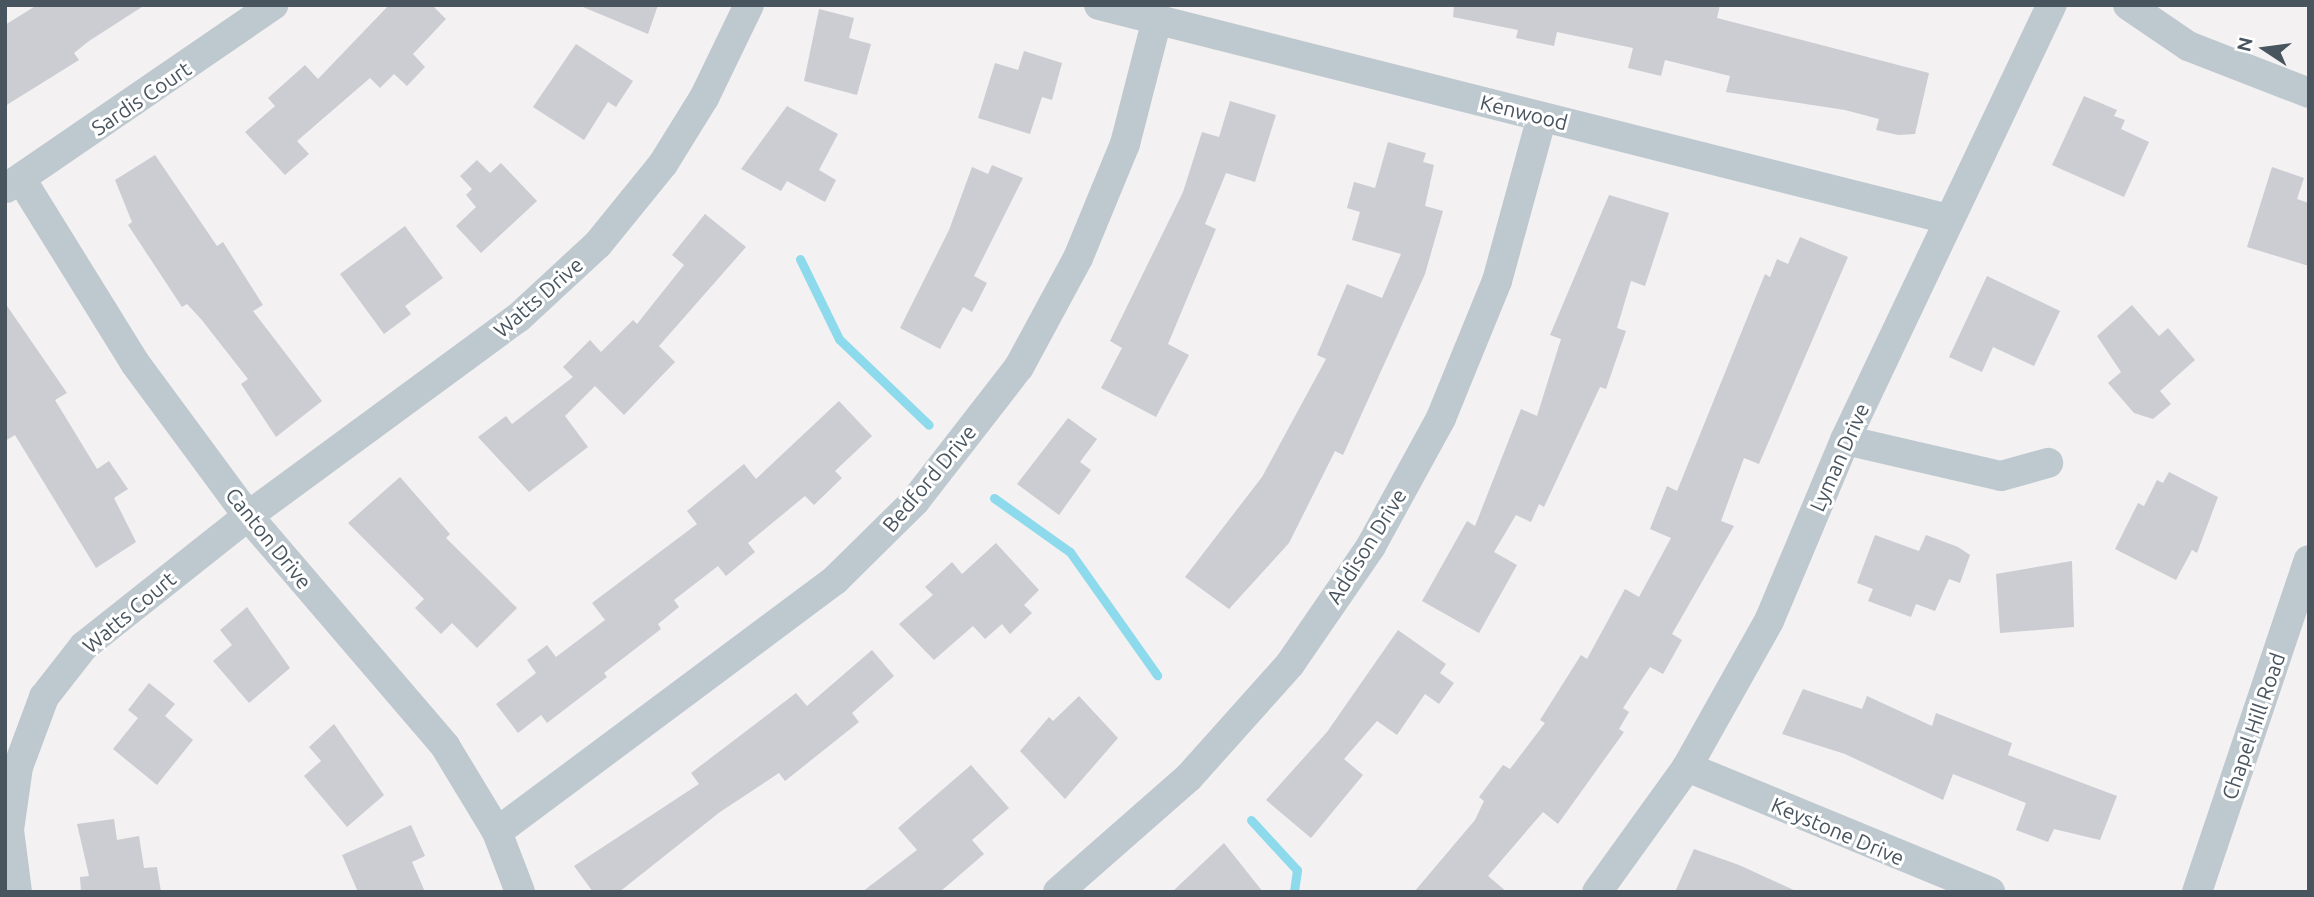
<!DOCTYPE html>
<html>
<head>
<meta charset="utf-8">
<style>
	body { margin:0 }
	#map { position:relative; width:2314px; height:897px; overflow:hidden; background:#f3f1f1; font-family:Ubuntu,sans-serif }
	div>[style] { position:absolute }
	.stream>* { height:9px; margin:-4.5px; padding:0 4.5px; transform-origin:4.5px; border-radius:4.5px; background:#8ddaed }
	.building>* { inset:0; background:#cbcdd3 }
	.minor>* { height:30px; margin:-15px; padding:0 15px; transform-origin:15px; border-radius:15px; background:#bec8cf }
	span { translate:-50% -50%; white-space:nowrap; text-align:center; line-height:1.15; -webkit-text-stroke:6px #fff; paint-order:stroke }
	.street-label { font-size:21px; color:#48545e }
	.frame { position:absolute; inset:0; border:7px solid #48545e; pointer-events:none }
	.north { position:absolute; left:2230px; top:14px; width:70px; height:70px; -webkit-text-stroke:5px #fff; paint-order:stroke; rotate:283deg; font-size:19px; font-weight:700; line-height:28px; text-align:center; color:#48545e }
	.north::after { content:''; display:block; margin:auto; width:24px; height:32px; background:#48545e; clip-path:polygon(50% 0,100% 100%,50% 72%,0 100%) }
</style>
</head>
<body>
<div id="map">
	<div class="stream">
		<div style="left:800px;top:259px;width:89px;rotate:64deg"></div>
		<div style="left:839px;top:339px;width:124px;rotate:43.7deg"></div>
		<div style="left:994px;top:498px;width:93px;rotate:35.4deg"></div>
		<div style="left:1070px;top:552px;width:151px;rotate:54.7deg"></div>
		<div style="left:1251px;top:820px;width:68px;rotate:47.4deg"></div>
		<div style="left:1297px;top:870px;width:22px;rotate:98deg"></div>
	</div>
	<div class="building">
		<div style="clip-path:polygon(37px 5px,145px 5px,89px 41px,74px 53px,79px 60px,5px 106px,5px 25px)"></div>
		<div style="clip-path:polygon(389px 5px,432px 5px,446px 19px,413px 54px,425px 67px,407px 86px,394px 74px,380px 88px,370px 78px,297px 141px,309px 154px,285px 175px,245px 132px,275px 106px,268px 98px,305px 65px,318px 79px)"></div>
		<div style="clip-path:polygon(578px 5px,658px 5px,648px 34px)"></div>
		<div style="clip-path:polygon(1454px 5px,1720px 5px,1717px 18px,1929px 73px,1915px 134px,1898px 135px,1876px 130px,1879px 119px,1845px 110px,1726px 92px,1730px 76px,1665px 60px,1661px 76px,1628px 68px,1633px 48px,1557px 32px,1554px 46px,1516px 38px,1518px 30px,1453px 17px)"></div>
		<div style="clip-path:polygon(819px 9px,854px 18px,849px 38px,871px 44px,857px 95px,804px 81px)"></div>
		<div style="clip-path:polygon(576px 44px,633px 81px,616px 107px,608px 102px,584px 140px,533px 107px)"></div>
		<div style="clip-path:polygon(1024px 51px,1062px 63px,1052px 100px,1042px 97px,1030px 134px,978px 118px,995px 63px,1018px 70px)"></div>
		<div style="clip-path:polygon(2084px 96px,2117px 110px,2114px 116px,2125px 120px,2121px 129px,2149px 142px,2124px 197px,2052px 165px)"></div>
		<div style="clip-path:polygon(1230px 101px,1276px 115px,1255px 182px,1226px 173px,1205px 224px,1216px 229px,1168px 344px,1189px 355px,1156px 417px,1101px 388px,1122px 348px,1110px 341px,1183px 192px,1202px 132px,1219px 137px)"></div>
		<div style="clip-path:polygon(787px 106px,838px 134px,819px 170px,836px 180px,825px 202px,787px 181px,781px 191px,741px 169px)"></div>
		<div style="clip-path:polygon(1388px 142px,1426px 153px,1423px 162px,1434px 165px,1425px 206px,1443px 211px,1425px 274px,1343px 455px,1335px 451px,1289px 543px,1229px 609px,1185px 577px,1262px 477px,1326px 359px,1317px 355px,1347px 284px,1382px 298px,1401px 254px,1352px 240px,1360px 212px,1347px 208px,1354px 182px,1375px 188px)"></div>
		<div style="clip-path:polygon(155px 155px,217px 246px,223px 242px,263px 305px,253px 311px,322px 401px,276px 437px,241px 384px,248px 379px,201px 319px,187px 304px,182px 307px,128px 225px,132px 222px,115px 180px)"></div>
		<div style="clip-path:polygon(477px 160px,490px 173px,501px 163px,537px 201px,481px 253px,456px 226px,476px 207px,466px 195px,472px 189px,460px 176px)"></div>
		<div style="clip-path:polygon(992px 165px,1023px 178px,974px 276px,987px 283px,972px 312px,963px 307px,940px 349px,900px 328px,949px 230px,972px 167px,988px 174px)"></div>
		<div style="clip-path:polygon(2272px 167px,2304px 178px,2297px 199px,2309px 203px,2309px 266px,2247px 247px)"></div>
		<div style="clip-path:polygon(1609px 195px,1669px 213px,1645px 286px,1631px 281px,1617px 328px,1626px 331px,1606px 389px,1600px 387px,1544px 507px,1539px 504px,1531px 522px,1516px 515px,1494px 552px,1517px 565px,1479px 633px,1422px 601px,1467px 521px,1475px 526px,1521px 409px,1537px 416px,1561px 339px,1550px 335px)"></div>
		<div style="clip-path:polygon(705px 214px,746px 247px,659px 346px,675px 362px,624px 415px,595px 386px,565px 416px,588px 447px,529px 492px,478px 437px,506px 416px,512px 424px,573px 377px,563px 367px,590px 340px,601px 352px,633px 320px,637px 324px,684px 265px,672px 255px)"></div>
		<div style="clip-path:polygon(405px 226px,443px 278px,405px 306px,411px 314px,384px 334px,340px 274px)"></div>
		<div style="clip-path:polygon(1800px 237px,1848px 257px,1759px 464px,1744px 458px,1721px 521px,1734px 526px,1672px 634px,1682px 640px,1663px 674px,1650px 667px,1623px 708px,1629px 712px,1619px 729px,1624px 732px,1558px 824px,1543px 812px,1488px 876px,1507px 892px,1414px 892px,1475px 820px,1484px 801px,1479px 797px,1503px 765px,1510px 769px,1545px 723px,1540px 720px,1581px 655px,1587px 659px,1625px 589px,1639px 597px,1671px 538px,1650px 529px,1667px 486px,1677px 491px,1765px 274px,1770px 277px,1777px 259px,1788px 264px)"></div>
		<div style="clip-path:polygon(1987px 276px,2060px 311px,2034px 366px,1993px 347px,1982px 372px,1949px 357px)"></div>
		<div style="clip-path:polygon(5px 303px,67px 393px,55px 400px,97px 469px,109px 461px,128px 489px,114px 498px,136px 542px,96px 568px,15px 435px,5px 441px)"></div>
		<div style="clip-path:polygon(2132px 305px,2159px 336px,2168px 328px,2195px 360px,2160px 391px,2171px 404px,2153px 419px,2134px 413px,2108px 383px,2121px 372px,2097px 336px)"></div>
		<div style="clip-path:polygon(839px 401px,872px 436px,835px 471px,842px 478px,814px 505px,805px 496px,748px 543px,755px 552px,726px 576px,718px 566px,674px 600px,679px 607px,658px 624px,661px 629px,604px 673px,607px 677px,547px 723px,541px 715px,518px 733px,496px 704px,536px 673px,527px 660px,547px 645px,556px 657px,605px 620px,592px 603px,697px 524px,687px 511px,744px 464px,756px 479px)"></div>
		<div style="clip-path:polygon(1068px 418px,1097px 439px,1080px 462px,1091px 470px,1059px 515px,1017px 484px)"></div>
		<div style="clip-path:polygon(2169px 472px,2218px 497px,2197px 553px,2192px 550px,2176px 580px,2115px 549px,2138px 503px,2144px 506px,2157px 480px,2163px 483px)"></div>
		<div style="clip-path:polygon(400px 477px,450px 534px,446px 538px,517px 608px,477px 648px,452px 623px,441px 634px,415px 608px,424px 599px,348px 523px)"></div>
		<div style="clip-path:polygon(1875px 535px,1919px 551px,1926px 535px,1958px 547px,1970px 555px,1960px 583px,1949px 579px,1935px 611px,1916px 604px,1911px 617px,1868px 601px,1873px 589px,1857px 583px)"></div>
		<div style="clip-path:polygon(996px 543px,1039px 590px,1024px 605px,1032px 613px,1010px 634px,1002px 624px,985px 639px,973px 626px,934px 660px,899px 624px,933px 595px,925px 587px,952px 562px,962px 574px)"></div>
		<div style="clip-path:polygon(2072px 561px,2074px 627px,2000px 633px,1996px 574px)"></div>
		<div style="clip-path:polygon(247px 607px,290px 668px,249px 703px,213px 661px,232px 645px,220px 630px)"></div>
		<div style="clip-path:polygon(1398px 630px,1446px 664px,1440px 673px,1454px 683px,1439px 704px,1425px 694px,1397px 735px,1377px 721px,1344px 759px,1363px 775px,1311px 838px,1266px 800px,1327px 732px)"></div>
		<div style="clip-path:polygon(872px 650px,894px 676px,852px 713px,859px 722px,785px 781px,779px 773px,720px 812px,619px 892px,593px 892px,574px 866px,699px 784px,691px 773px,796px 693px,807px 706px)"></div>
		<div style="clip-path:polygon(149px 683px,175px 704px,165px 716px,193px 740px,157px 785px,113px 749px,138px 718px,128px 710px)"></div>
		<div style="clip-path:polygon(1803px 689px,1862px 709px,1867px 696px,1932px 726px,1936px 713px,2012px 743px,2008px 755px,2117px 796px,2100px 840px,2054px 829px,2048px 842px,2016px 830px,2026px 803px,1953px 774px,1943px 800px,1845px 754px,1782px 734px)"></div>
		<div style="clip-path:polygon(1079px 696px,1118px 738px,1065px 799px,1020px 751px,1049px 717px,1053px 721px)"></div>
		<div style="clip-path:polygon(334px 724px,384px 795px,347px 827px,304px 776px,321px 761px,309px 747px)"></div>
		<div style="clip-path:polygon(971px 765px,1009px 808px,972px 840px,984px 854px,940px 892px,862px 892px,917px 850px,898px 828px)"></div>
		<div style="clip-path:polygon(114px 819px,117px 840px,139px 836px,144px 868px,157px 867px,161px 892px,81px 892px,80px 877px,89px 876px,77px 824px)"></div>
		<div style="clip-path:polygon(411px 825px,425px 856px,412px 862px,425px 892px,358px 892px,342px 855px)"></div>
		<div style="clip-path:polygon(1224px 843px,1263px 892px,1172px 892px)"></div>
		<div style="clip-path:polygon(1694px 849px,1739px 865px,1798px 892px,1675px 892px)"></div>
	</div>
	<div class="minor">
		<div style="left:1099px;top:5px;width:876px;rotate:14.15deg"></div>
		<div style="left:2128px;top:5px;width:73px;rotate:34.3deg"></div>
		<div style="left:2188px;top:46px;width:130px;rotate:21.2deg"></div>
		<div style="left:21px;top:179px;width:216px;rotate:58.2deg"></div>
		<div style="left:135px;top:363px;width:190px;rotate:53.6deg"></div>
		<div style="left:248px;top:516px;width:303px;rotate:49.4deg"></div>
		<div style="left:445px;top:746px;width:100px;rotate:58.8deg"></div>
		<div style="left:497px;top:832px;width:64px;rotate:69deg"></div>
		<div style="left:6px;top:188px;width:324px;rotate:-34.4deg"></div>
		<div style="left:1845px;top:440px;width:160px;rotate:13deg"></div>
		<div style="left:2001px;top:476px;width:49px;rotate:-15.5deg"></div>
		<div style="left:1687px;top:767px;width:328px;rotate:22.4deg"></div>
		<div style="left:497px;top:832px;width:422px;rotate:-36.7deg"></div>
		<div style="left:835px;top:580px;width:112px;rotate:-44.6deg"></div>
		<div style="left:915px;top:501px;width:170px;rotate:-52.2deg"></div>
		<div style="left:1019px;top:367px;width:124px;rotate:-61.6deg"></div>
		<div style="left:1078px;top:258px;width:123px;rotate:-67.6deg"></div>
		<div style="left:1125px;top:144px;width:129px;rotate:-75.6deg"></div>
		<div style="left:17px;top:892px;width:63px;rotate:-97.4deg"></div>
		<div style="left:9px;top:830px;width:64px;rotate:-81.9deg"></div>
		<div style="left:18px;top:767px;width:75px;rotate:-69.6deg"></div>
		<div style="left:44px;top:697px;width:65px;rotate:-51.9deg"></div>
		<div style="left:84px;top:646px;width:209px;rotate:-38.4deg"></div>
		<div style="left:248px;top:516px;width:335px;rotate:-36.3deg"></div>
		<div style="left:518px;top:318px;width:109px;rotate:-42.8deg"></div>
		<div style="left:598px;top:244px;width:103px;rotate:-50.9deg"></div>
		<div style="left:663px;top:164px;width:78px;rotate:-58.2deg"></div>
		<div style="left:704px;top:98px;width:103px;rotate:-64.2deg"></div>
		<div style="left:1058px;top:892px;width:174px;rotate:-41.3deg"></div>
		<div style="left:1189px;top:777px;width:152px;rotate:-48.2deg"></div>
		<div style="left:1290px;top:664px;width:143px;rotate:-55.5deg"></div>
		<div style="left:1371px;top:546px;width:146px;rotate:-61.3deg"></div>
		<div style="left:1441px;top:418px;width:148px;rotate:-67.8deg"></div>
		<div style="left:1497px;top:281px;width:170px;rotate:-74.7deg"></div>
		<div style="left:1597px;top:892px;width:154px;rotate:-54.2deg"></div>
		<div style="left:1687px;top:767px;width:167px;rotate:-60.7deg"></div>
		<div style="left:1769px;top:621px;width:196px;rotate:-67.2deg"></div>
		<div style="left:1845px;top:440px;width:482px;rotate:-64.6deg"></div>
		<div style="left:2197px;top:892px;width:350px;rotate:-71.4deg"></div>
	</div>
	<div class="street-label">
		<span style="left:141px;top:98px;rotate:-34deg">Sardis Court</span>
		<span style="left:1524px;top:112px;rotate:14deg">Kenwood</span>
		<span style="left:538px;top:297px;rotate:-41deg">Watts Drive</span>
		<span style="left:1839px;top:457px;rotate:-66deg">Lyman Drive</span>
		<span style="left:929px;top:478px;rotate:-50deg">Bedford Drive</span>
		<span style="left:269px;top:538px;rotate:51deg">Canton Drive</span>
		<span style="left:1366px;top:546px;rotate:-58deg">Addison Drive</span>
		<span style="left:129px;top:612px;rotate:-40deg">Watts Court</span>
		<span style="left:2253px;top:726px;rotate:-71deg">Chapel Hill Road</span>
		<span style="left:1838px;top:831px;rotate:23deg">Keystone Drive</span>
	</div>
	<div class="frame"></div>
	<div class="north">N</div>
</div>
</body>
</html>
